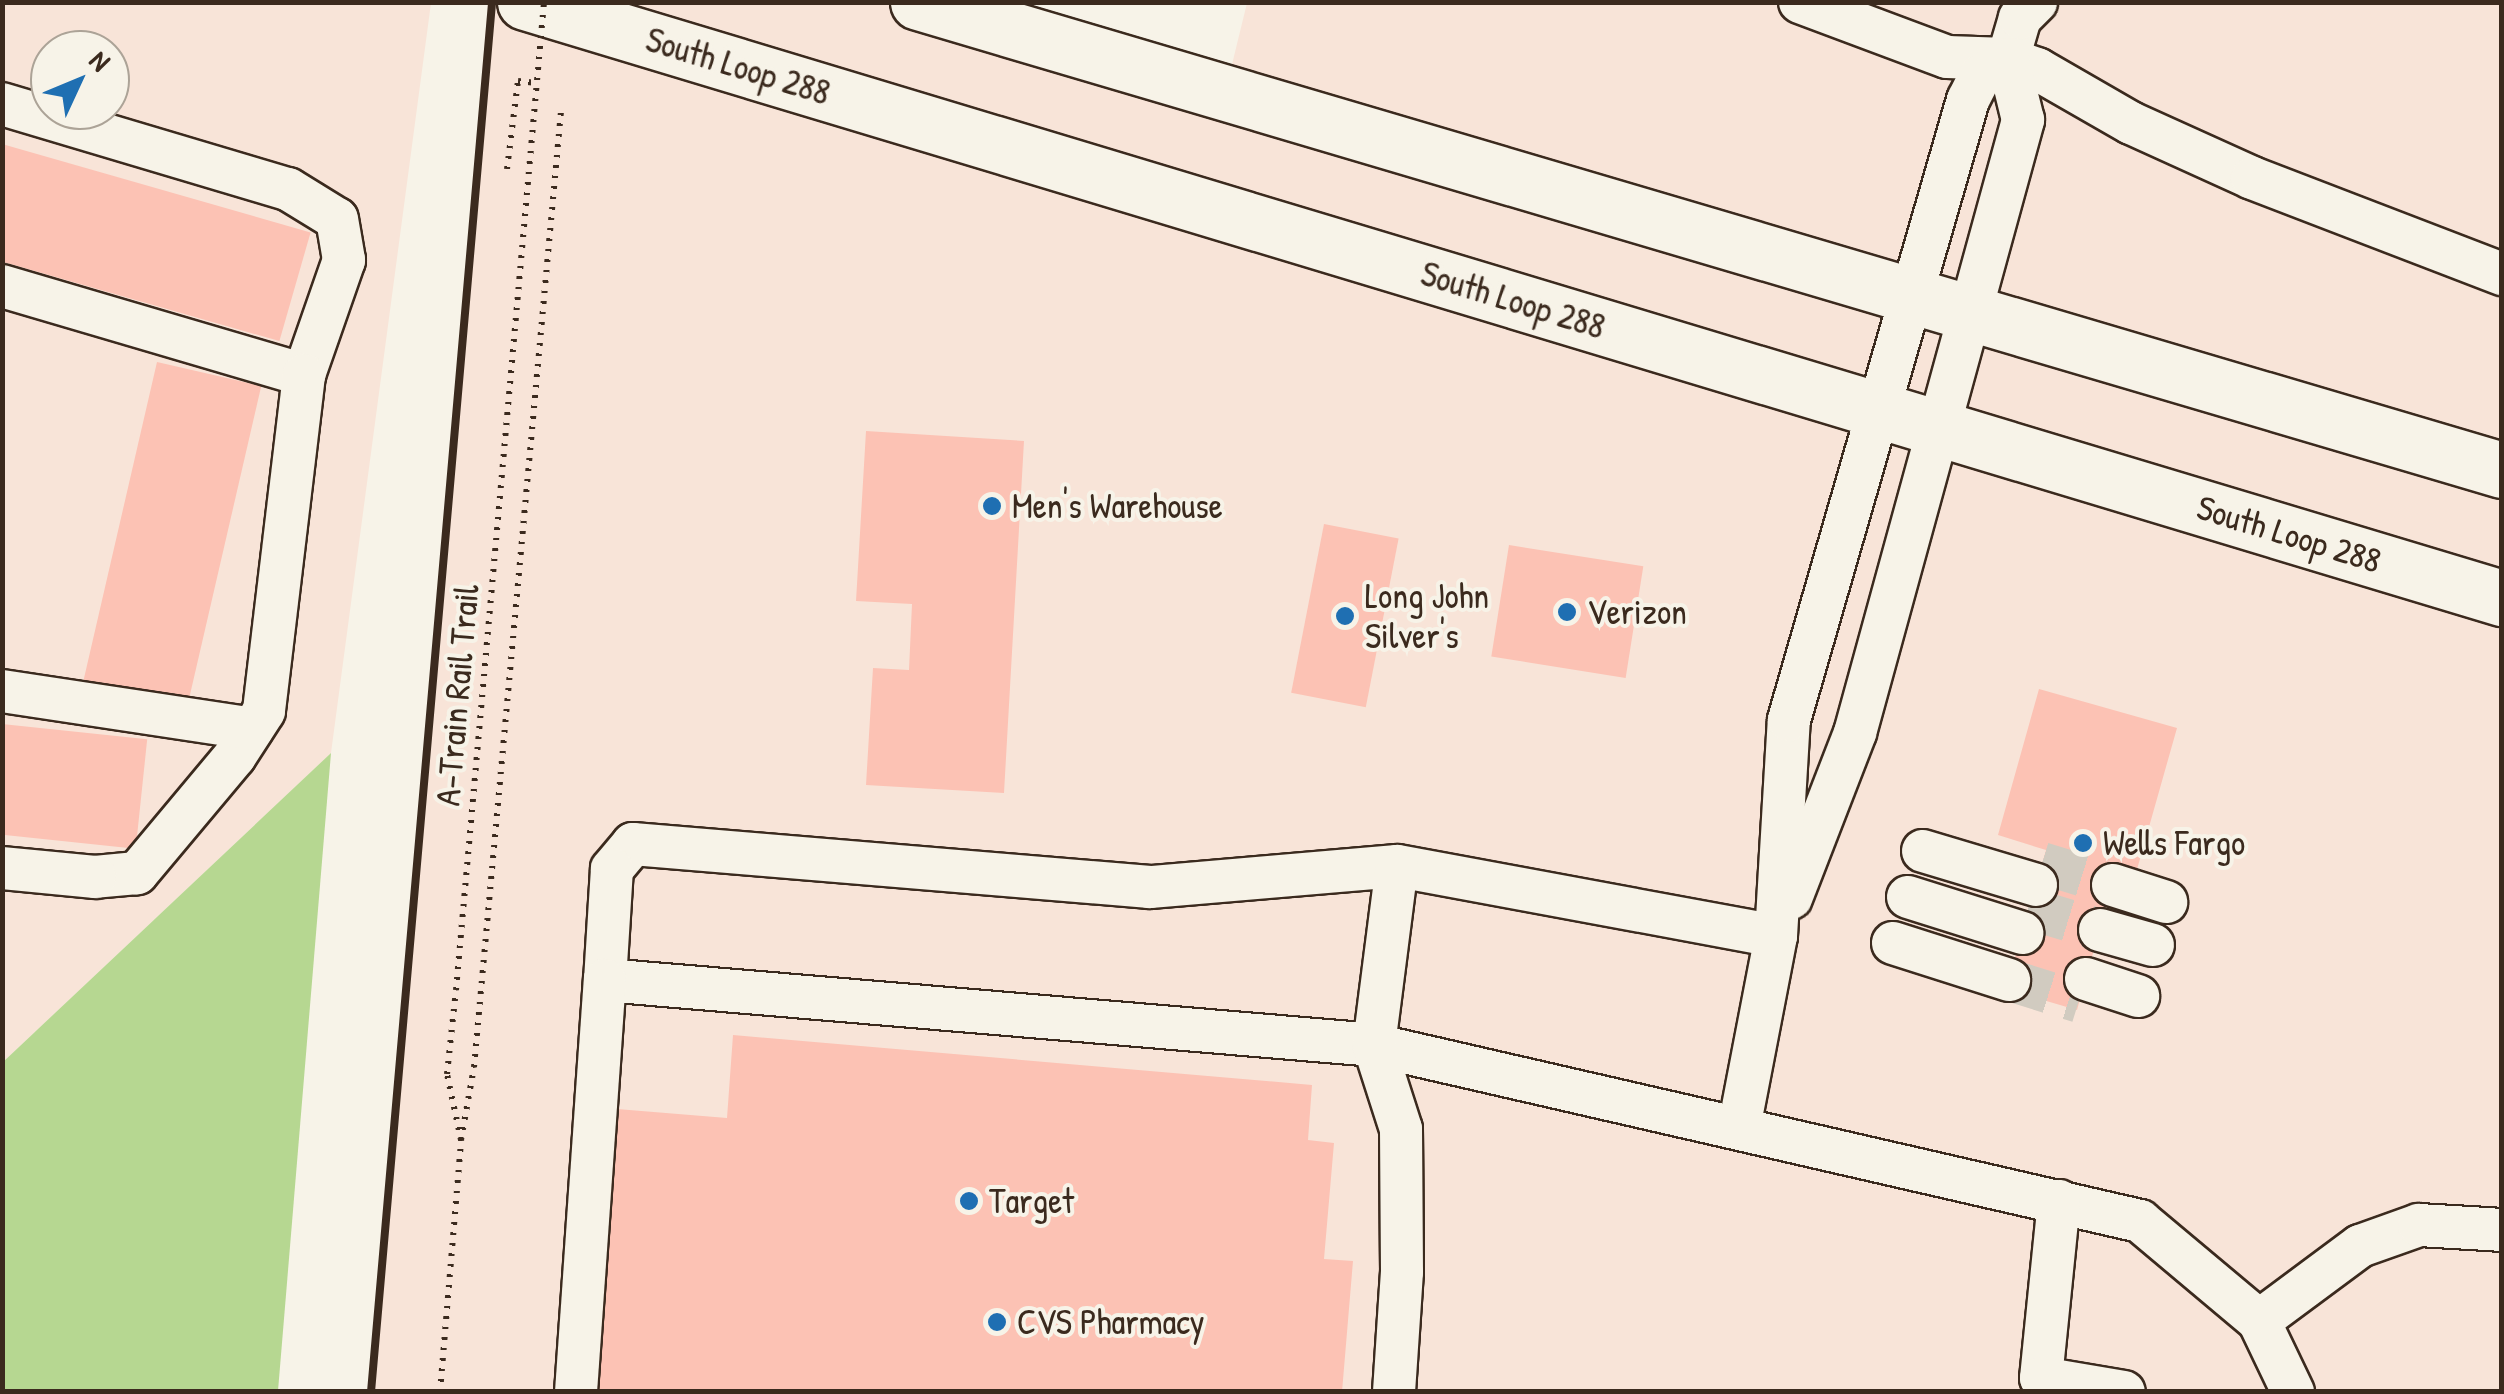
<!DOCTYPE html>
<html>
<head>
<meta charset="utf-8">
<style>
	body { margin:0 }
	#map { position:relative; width:2504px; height:1394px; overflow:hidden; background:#f7f3e8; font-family:"Patrick Hand",sans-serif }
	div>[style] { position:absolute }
	.built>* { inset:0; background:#f8e4d8 }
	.green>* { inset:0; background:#b6d791 }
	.building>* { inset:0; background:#fcc2b4; transform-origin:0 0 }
	.minor-tunnel>* { height:42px; margin-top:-21px; transform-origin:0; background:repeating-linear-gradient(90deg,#d1cbc0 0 42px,transparent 0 63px) }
	.path>* { height:6px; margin-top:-3px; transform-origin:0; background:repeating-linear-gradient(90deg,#3b2a1e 0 2.5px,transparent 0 10.5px) }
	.roads { filter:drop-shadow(2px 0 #3b2a1e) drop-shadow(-2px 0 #3b2a1e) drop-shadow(0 2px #3b2a1e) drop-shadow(0 -2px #3b2a1e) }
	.minor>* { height:42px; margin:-21px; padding:0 21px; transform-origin:21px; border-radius:21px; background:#f7f3e8 }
	.highway>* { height:55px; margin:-27.5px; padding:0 27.5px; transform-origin:27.5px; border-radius:27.5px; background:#f7f3e8 }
	.rail>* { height:8px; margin:-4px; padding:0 4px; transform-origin:4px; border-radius:4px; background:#3b2a1e }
	.path-bridge>* { height:6px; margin-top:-3px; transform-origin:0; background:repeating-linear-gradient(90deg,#3b2a1e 0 2.5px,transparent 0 10.5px) }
	.dots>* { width:28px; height:28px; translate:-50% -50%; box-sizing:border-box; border:5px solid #f7f3e8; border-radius:50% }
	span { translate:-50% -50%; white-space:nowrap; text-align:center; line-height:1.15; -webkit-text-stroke:8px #f7f3e8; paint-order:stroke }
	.street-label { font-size:35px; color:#3b2a1e }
	.poi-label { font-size:35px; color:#3b2a1e }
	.left { translate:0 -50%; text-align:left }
	.frame { position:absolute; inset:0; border:5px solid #3b2a1e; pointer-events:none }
	.north { position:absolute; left:30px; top:30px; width:100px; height:100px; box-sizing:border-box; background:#f7f3e8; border:2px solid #aca397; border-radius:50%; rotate:46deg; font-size:28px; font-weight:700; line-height:40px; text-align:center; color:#3b2a1e }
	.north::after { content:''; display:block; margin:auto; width:35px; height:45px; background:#1f6fb2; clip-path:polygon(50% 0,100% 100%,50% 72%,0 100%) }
</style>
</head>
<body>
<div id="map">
	<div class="built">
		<div style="clip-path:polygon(evenodd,3px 3px,431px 3px,331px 753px,3px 1062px,3px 3px,50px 50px,110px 50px,110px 110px,50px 110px,50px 50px)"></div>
		<div style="clip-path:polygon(488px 3px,918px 3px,1225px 93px,1247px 3px,2501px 3px,2501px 1391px,371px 1392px)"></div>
	</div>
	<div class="green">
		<div style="clip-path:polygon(331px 753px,278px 1391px,3px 1391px,3px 1062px)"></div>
	</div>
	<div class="building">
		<div style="left:2px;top:144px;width:321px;height:113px;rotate:16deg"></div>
		<div style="left:157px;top:362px;width:107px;height:335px;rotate:13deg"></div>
		<div style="clip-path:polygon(866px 431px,1024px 441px,1004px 793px,866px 785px,873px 668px,909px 670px,912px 604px,856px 601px)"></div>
		<div style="left:1324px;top:524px;width:76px;height:172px;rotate:11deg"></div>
		<div style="left:1509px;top:545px;width:136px;height:113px;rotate:9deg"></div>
		<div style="clip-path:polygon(2039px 689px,2177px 728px,2134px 880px,2115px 875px,2077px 1010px,2006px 989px,2046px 850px,1998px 835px)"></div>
		<div style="left:2px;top:724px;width:146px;height:110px;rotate:6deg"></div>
		<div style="clip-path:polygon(733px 1035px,1312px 1085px,1308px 1140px,1334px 1143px,1324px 1259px,1353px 1261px,1342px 1392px,595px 1392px,617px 1109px,727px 1118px)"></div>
	</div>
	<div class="minor-tunnel">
		<div style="left:2042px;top:863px;width:74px;rotate:17.2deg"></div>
		<div style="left:2028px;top:908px;width:75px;rotate:17deg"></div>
		<div style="left:2009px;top:980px;width:73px;rotate:17.4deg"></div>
	</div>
	<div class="path">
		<div style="left:507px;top:169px;width:89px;rotate:-82.9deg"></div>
		<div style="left:518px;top:81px;width:19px;rotate:6deg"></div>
		<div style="left:461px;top:1140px;width:74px;rotate:-79.9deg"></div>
		<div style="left:474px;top:1067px;width:960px;rotate:-84.8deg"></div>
		<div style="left:440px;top:1392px;width:253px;rotate:-85.2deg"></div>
		<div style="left:461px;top:1140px;width:67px;rotate:-102deg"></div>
		<div style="left:447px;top:1074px;width:84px;rotate:-83.9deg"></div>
	</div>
	<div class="roads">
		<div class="minor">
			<div style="left:1800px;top:2px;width:157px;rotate:20.5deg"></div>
			<div style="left:1947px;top:57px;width:61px;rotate:1.9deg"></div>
			<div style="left:2008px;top:59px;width:31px;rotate:19deg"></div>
			<div style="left:2037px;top:69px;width:108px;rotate:29.9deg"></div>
			<div style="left:2131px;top:123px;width:133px;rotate:24.4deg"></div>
			<div style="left:2252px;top:178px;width:268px;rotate:21deg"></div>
			<div style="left:2px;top:104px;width:298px;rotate:16.6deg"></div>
			<div style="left:288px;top:189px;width:57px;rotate:31.5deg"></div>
			<div style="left:337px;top:219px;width:42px;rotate:80.3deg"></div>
			<div style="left:344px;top:260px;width:122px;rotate:109.2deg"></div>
			<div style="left:2px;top:286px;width:315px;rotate:16.4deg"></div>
			<div style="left:304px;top:375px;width:338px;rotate:96.8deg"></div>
			<div style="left:264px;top:711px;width:54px;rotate:122.8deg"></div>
			<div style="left:235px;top:756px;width:153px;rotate:129.9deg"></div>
			<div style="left:137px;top:873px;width:42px;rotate:174.6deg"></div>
			<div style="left:95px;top:877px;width:93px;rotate:-174.5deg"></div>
			<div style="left:2px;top:691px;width:253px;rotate:8.6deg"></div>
			<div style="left:1923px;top:851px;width:118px;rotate:16.7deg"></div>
			<div style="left:2113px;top:885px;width:56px;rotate:17.8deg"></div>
			<div style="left:1908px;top:897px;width:120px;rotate:17.5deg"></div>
			<div style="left:1791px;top:898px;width:177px;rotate:-68.8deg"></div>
			<div style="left:1855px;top:733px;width:636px;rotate:-74.67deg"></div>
			<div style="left:2023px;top:120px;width:63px;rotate:-103.8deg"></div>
			<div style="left:2008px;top:59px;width:43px;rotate:-73.7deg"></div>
			<div style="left:2020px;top:18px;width:23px;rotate:-45deg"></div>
			<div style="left:2100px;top:930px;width:55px;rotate:15.8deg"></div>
			<div style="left:1776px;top:936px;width:385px;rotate:-169.5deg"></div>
			<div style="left:1397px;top:866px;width:248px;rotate:175.1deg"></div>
			<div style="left:1150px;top:887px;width:519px;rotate:-175.25deg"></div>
			<div style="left:633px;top:844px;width:33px;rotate:130deg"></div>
			<div style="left:612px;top:869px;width:111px;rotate:93.6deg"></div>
			<div style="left:605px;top:980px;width:772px;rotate:4.83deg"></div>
			<div style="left:1374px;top:1045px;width:786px;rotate:12.94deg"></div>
			<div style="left:2140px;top:1221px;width:155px;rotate:40deg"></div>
			<div style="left:2259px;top:1321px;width:79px;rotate:64.4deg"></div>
			<div style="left:1893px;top:943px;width:122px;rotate:17.7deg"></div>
			<div style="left:2086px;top:979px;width:55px;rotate:18.1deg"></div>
			<div style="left:1739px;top:1128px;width:196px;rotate:-79.1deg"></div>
			<div style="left:1776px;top:936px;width:216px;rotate:-86.6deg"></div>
			<div style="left:1789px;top:720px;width:645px;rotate:-73.9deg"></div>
			<div style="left:1968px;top:100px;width:27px;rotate:-63deg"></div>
			<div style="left:1980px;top:76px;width:33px;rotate:-31deg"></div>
			<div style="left:2059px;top:1201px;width:178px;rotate:95.8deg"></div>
			<div style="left:2041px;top:1378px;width:84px;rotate:9.6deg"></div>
			<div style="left:2259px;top:1321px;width:126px;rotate:-36.6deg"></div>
			<div style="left:2360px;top:1246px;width:63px;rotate:-19.6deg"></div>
			<div style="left:2419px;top:1225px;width:83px;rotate:3.4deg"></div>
			<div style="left:576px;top:1392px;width:413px;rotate:-86deg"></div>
			<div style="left:1394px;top:1392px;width:120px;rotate:-86.2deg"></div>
			<div style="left:1402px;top:1272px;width:143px;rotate:-90.4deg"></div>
			<div style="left:1401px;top:1129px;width:88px;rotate:-107.8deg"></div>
			<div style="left:1374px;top:1045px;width:180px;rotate:-82.7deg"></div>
		</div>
		<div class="highway">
			<div style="left:525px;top:2px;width:2065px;rotate:16.78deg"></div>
			<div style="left:918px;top:2px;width:1652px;rotate:16.46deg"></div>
		</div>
	</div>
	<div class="rail">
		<div style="left:371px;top:1392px;width:1395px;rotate:-85.02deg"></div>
	</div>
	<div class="path-bridge">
		<div style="left:456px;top:990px;width:992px;rotate:-84.91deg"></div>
	</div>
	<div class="dots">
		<div style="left:992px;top:506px;background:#1f6fb2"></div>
		<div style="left:1567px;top:612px;background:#1f6fb2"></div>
		<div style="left:1345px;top:616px;background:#1f6fb2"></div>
		<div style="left:2083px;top:843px;background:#1f6fb2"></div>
		<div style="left:969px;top:1201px;background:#1f6fb2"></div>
		<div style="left:997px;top:1322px;background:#1f6fb2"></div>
	</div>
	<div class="street-label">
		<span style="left:738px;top:66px;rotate:17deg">South Loop 288</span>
		<span style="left:1513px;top:300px;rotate:17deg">South Loop 288</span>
		<span style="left:2289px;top:534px;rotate:17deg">South Loop 288</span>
		<span style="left:457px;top:695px;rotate:-85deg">A-Train Rail Trail</span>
	</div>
	<div class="poi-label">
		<span class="left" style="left:1012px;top:506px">Men's Warehouse</span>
		<span class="left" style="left:1365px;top:616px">Long John<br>Silver's</span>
		<span class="left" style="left:1587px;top:612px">Verizon</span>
		<span class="left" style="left:2103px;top:843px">Wells Fargo</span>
		<span class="left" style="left:989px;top:1201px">Target</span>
		<span class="left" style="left:1017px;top:1322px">CVS Pharmacy</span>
	</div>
	<div class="frame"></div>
	<div class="north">N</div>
</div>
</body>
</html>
